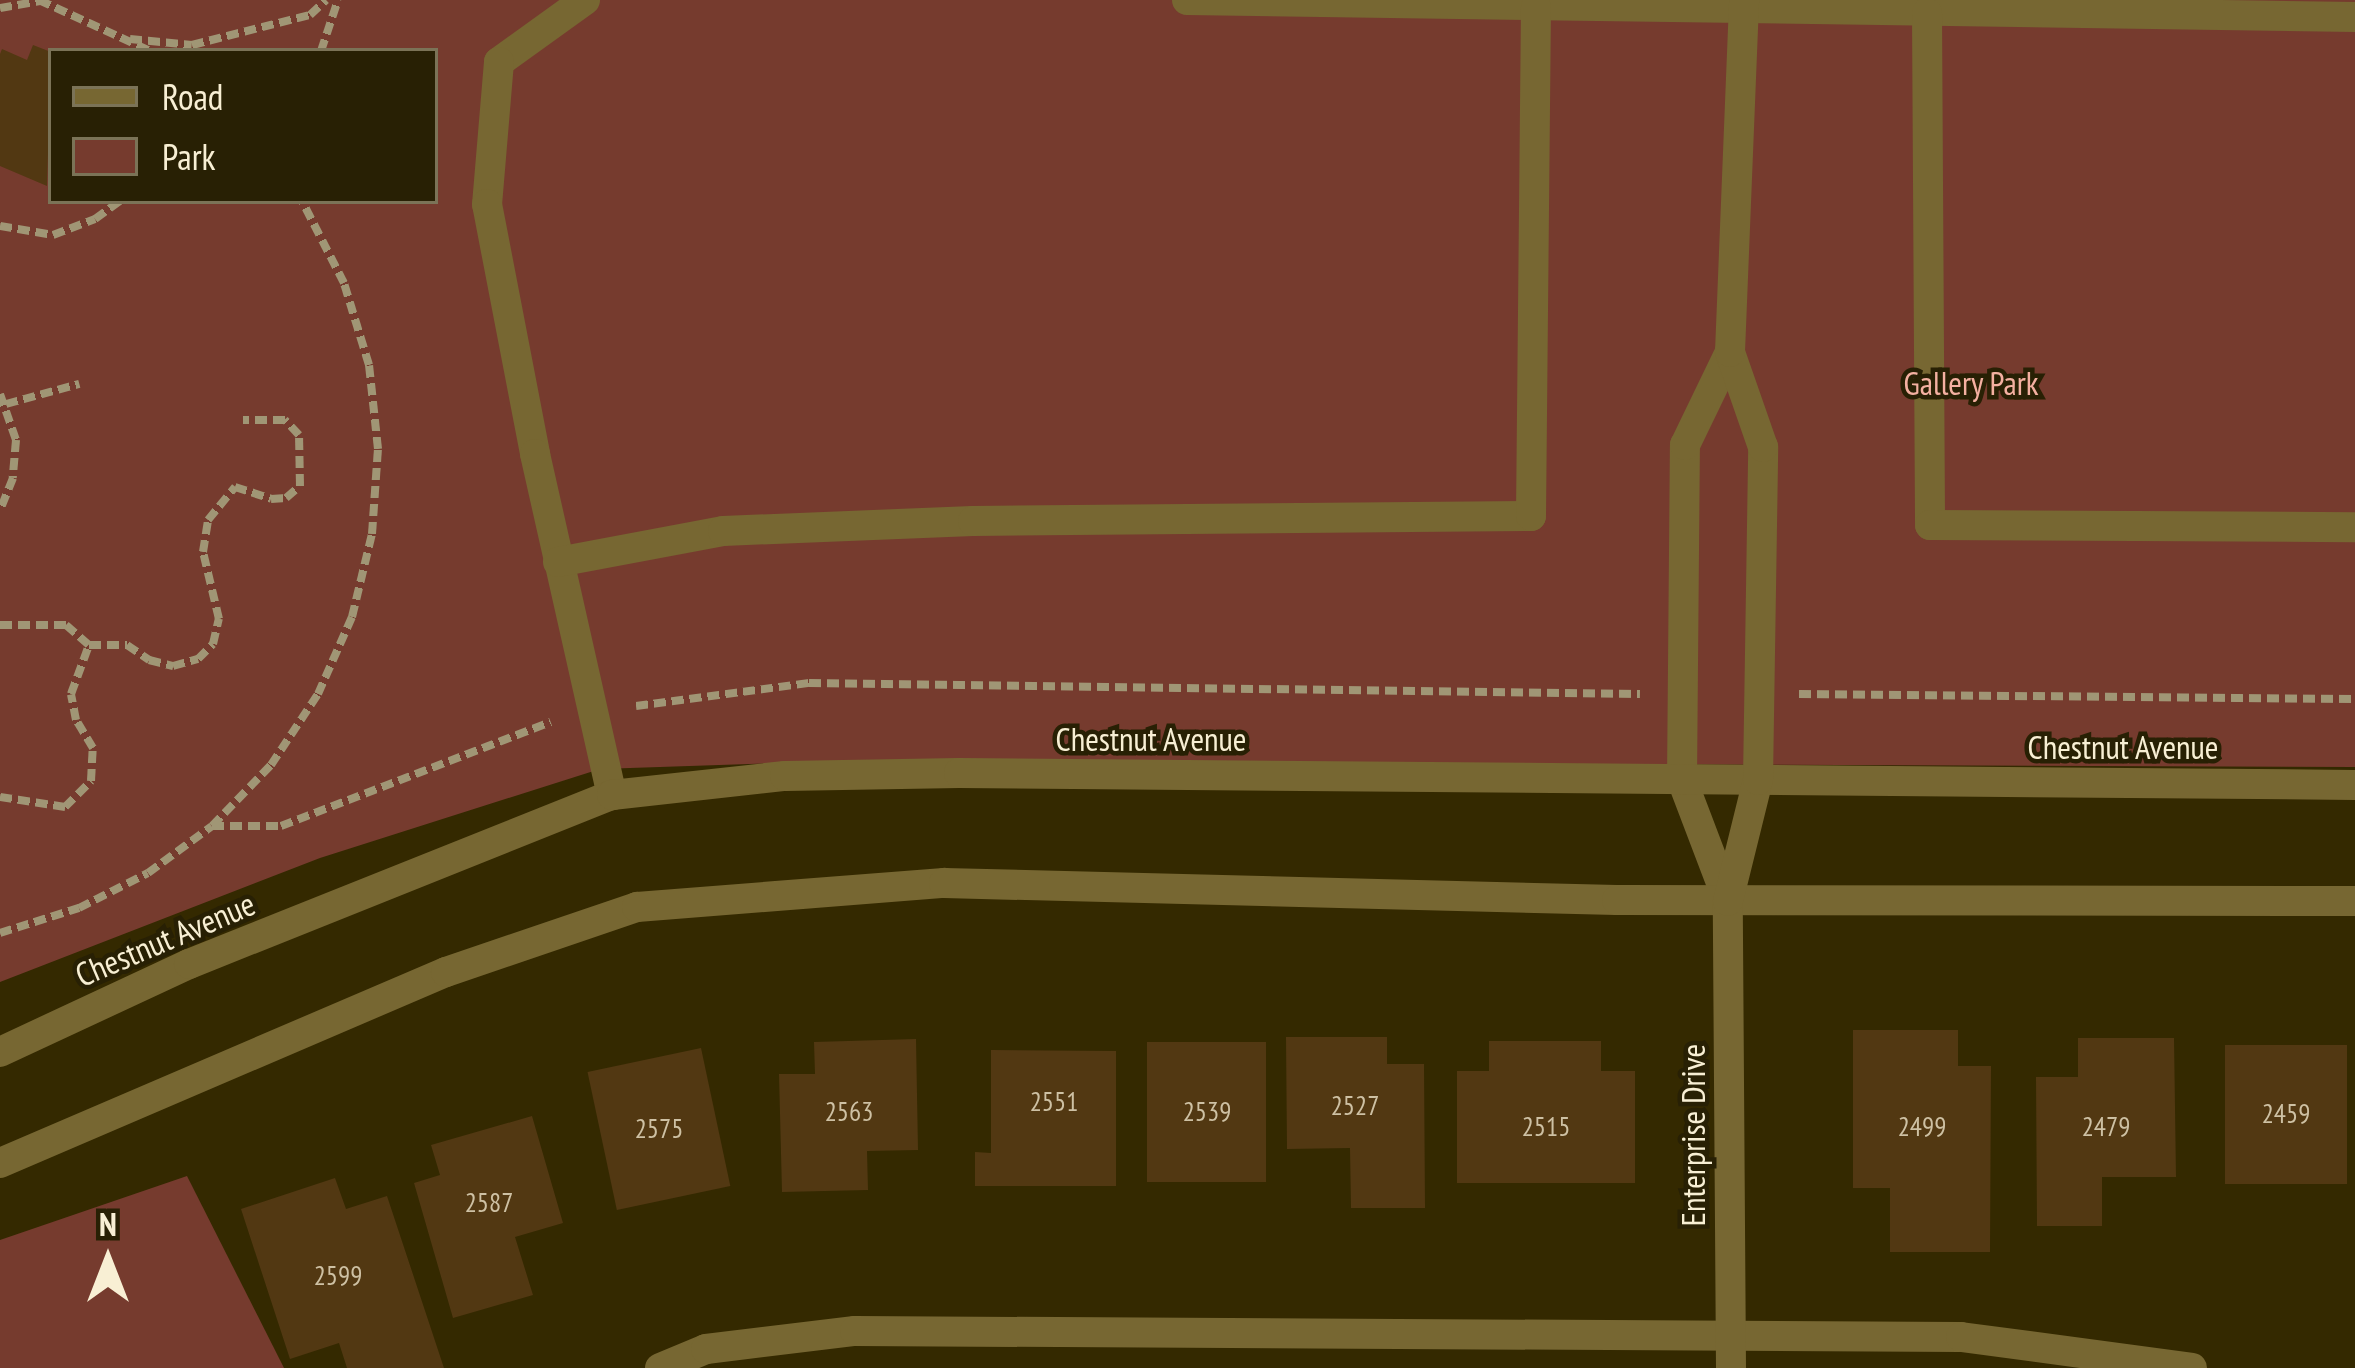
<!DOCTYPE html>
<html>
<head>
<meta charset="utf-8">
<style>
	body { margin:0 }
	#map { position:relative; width:2355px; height:1368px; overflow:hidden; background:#342900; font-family:"PT Sans Narrow",sans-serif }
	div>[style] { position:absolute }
	.green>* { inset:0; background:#763b2e }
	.building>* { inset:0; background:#523812; transform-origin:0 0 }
	.path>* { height:8px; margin-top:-4px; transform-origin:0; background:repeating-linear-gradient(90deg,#a09675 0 12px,transparent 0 18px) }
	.minor>* { height:30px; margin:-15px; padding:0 15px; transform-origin:15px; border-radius:15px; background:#776732 }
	span { translate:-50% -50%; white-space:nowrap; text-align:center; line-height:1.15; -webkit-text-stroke:9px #282004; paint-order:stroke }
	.number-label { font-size:27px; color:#cec1a4 }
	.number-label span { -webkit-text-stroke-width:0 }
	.park-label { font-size:33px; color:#f4b0a1 }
	.street-label { font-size:33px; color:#f8efd4 }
	.legend { position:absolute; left:48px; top:48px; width:390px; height:156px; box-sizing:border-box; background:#282004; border:3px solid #7b7357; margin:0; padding:15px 21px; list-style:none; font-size:36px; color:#f8efd4 }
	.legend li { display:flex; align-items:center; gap:24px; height:60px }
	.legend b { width:60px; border:3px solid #7b7357 }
	.north { position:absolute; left:48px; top:1200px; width:120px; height:120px; -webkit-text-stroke:9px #282004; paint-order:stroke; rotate:0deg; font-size:33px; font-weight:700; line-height:48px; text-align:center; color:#f8efd4 }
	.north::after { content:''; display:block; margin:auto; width:42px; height:54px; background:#f8efd4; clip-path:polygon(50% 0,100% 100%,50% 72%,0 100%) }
</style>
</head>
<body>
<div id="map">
	<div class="green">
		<div style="clip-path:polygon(evenodd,0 0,2355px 0,2355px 767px,841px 761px,600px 769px,320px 858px,0 982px,0 0,51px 51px,435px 51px,435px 201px,51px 201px,51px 51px)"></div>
		<div style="clip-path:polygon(187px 1176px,284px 1368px,0 1368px,0 1240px)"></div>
	</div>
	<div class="building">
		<div style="clip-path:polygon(33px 45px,51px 52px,47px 186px,0 166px,0 54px,2px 49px,27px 60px)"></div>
		<div style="clip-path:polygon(1853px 1030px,1958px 1030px,1958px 1066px,1991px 1066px,1990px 1252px,1890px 1252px,1890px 1188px,1853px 1188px)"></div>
		<div style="clip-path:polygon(1286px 1037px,1387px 1037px,1387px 1064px,1424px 1064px,1425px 1208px,1351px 1208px,1350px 1148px,1287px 1149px)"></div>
		<div style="clip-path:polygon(2078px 1038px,2174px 1038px,2176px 1177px,2102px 1177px,2102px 1226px,2037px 1226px,2036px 1077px,2078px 1077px)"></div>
		<div style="clip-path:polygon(916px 1039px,918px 1150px,867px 1151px,868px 1190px,782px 1192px,779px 1074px,815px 1074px,814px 1042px)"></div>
		<div style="clip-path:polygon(1489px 1041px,1601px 1041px,1601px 1071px,1635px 1071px,1635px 1183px,1457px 1183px,1457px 1071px,1489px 1071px)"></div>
		<div style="left:1147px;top:1042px;width:119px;height:140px"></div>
		<div style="left:2225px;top:1045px;width:122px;height:139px"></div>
		<div style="left:701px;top:1048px;width:141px;height:116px;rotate:78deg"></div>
		<div style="clip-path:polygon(991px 1050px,1116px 1051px,1116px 1186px,975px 1186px,975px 1152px,991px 1153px)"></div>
		<div style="clip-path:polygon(532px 1116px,563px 1223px,515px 1237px,533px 1295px,453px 1318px,414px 1183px,440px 1175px,431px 1145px)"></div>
		<div style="clip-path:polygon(335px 1178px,346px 1209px,387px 1196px,444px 1368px,347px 1368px,339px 1343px,290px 1359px,241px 1209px)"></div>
	</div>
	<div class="path">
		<div style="left:39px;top:0;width:122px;rotate:24.7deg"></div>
		<div style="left:0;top:8px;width:42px;rotate:-9.7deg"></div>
		<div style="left:130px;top:39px;width:62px;rotate:5.5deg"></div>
		<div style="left:192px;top:45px;width:122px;rotate:-14.3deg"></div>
		<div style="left:310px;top:15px;width:22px;rotate:-43deg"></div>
		<div style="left:321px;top:51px;width:54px;rotate:-71.6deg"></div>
		<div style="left:0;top:226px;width:54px;rotate:9.6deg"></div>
		<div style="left:53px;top:235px;width:45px;rotate:-20.9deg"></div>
		<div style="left:95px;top:219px;width:31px;rotate:-36deg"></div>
		<div style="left:0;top:394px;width:49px;rotate:70.8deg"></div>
		<div style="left:16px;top:440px;width:38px;rotate:95deg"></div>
		<div style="left:13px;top:478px;width:35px;rotate:112deg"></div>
		<div style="left:6px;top:404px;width:76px;rotate:-15.3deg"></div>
		<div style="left:0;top:625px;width:66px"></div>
		<div style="left:66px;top:625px;width:30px;rotate:41deg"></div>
		<div style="left:89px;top:645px;width:38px"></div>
		<div style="left:127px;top:645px;width:27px;rotate:34deg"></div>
		<div style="left:149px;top:660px;width:25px;rotate:14deg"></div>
		<div style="left:173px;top:666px;width:26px;rotate:-16deg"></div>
		<div style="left:198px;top:659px;width:21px;rotate:-45deg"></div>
		<div style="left:213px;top:644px;width:26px;rotate:-77deg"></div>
		<div style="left:219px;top:619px;width:69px;rotate:-103.4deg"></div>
		<div style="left:203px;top:552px;width:32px;rotate:-81deg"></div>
		<div style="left:208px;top:520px;width:43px;rotate:-50.7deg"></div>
		<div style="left:235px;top:487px;width:38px;rotate:18deg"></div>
		<div style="left:271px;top:499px;width:15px;rotate:-4deg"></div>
		<div style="left:286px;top:498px;width:18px;rotate:-41deg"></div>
		<div style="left:300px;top:486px;width:51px;rotate:-91.1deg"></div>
		<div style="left:299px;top:435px;width:21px;rotate:-133deg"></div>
		<div style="left:285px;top:420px;width:42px;rotate:180deg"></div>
		<div style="left:1799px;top:694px;width:556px;rotate:0.52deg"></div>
		<div style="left:636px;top:706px;width:175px;rotate:-7.6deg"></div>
		<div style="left:809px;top:683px;width:831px;rotate:0.76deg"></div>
		<div style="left:0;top:797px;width:66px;rotate:8.7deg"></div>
		<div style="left:65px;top:807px;width:37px;rotate:-45deg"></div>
		<div style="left:91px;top:781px;width:33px;rotate:-87deg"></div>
		<div style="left:93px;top:748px;width:33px;rotate:-121deg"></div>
		<div style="left:76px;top:720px;width:26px;rotate:-101deg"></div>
		<div style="left:71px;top:694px;width:52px;rotate:-69.8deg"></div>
		<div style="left:212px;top:826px;width:69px"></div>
		<div style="left:281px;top:826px;width:289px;rotate:-21.1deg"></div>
		<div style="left:0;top:933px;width:83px;rotate:-17.6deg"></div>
		<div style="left:79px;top:908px;width:77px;rotate:-26.9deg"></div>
		<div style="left:148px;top:873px;width:79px;rotate:-36.3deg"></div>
		<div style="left:212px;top:826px;width:85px;rotate:-46deg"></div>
		<div style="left:271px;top:765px;width:85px;rotate:-56.5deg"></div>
		<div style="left:318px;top:694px;width:84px;rotate:-66.2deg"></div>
		<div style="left:352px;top:617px;width:85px;rotate:-76.5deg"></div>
		<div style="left:372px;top:534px;width:85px;rotate:-86deg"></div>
		<div style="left:378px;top:449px;width:84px;rotate:-96.1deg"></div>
		<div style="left:369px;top:365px;width:86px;rotate:-107deg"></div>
		<div style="left:344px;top:283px;width:92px;rotate:-117.1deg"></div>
	</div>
	<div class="minor">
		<div style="left:585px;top:0;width:106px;rotate:144.2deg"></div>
		<div style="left:499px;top:62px;width:143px;rotate:94.8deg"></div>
		<div style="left:487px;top:204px;width:255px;rotate:79.1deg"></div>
		<div style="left:535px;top:454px;width:350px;rotate:77.3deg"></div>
		<div style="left:1187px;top:0;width:1168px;rotate:0.83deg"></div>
		<div style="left:1927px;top:13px;width:512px;rotate:89.66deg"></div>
		<div style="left:1930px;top:525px;width:425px;rotate:0.3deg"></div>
		<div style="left:558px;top:562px;width:168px;rotate:-10.6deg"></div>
		<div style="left:723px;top:531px;width:250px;rotate:-2.3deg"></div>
		<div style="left:973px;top:521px;width:558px;rotate:-0.51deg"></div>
		<div style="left:1531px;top:516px;width:509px;rotate:-89.44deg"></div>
		<div style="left:1728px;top:901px;width:129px;rotate:-110.8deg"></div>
		<div style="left:1682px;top:780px;width:335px;rotate:-89.5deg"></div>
		<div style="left:1685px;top:445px;width:103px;rotate:-64.2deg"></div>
		<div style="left:0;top:1052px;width:208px;rotate:-25deg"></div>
		<div style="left:189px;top:964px;width:456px;rotate:-21.8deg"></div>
		<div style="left:612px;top:795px;width:174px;rotate:-6.3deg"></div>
		<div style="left:785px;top:776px;width:174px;rotate:-1deg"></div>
		<div style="left:959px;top:773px;width:1396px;rotate:0.49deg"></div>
		<div style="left:0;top:1163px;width:485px;rotate:-23.2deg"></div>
		<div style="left:446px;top:972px;width:202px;rotate:-18.8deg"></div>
		<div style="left:637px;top:907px;width:308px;rotate:-4.5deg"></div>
		<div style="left:944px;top:883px;width:673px;rotate:1.45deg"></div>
		<div style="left:1617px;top:900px;width:738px;rotate:0.08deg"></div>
		<div style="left:660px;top:1368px;width:50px;rotate:-22.4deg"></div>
		<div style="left:706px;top:1349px;width:150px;rotate:-6.9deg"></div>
		<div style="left:855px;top:1331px;width:1106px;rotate:0.31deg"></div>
		<div style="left:1961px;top:1337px;width:233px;rotate:7.6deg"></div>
		<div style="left:1731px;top:1368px;width:467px;rotate:-90.4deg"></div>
		<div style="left:1728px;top:901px;width:125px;rotate:-76.1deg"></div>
		<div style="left:1758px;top:780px;width:333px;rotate:-89.1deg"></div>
		<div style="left:1763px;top:447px;width:101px;rotate:-109.2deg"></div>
		<div style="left:1730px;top:352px;width:352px;rotate:-87.7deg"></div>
	</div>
	<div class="number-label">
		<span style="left:1054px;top:1102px">2551</span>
		<span style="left:1355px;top:1106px">2527</span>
		<span style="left:849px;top:1112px">2563</span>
		<span style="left:1207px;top:1112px">2539</span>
		<span style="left:2286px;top:1114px">2459</span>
		<span style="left:1546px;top:1127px">2515</span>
		<span style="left:1922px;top:1127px">2499</span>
		<span style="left:2106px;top:1127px">2479</span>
		<span style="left:659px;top:1129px">2575</span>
		<span style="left:489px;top:1203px">2587</span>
		<span style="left:338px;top:1276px">2599</span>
	</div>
	<div class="park-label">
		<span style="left:1971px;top:383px">Gallery Park</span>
	</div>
	<div class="street-label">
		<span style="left:1151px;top:739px">Chestnut Avenue</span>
		<span style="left:2123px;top:747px">Chestnut Avenue</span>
		<span style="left:165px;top:939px;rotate:-23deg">Chestnut Avenue</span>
		<span style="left:1693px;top:1135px;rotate:-90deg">Enterprise Drive</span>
	</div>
	<ul class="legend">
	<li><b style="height:15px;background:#776732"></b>Road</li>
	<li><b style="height:33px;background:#763b2e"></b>Park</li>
	</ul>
	<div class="north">N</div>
</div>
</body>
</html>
